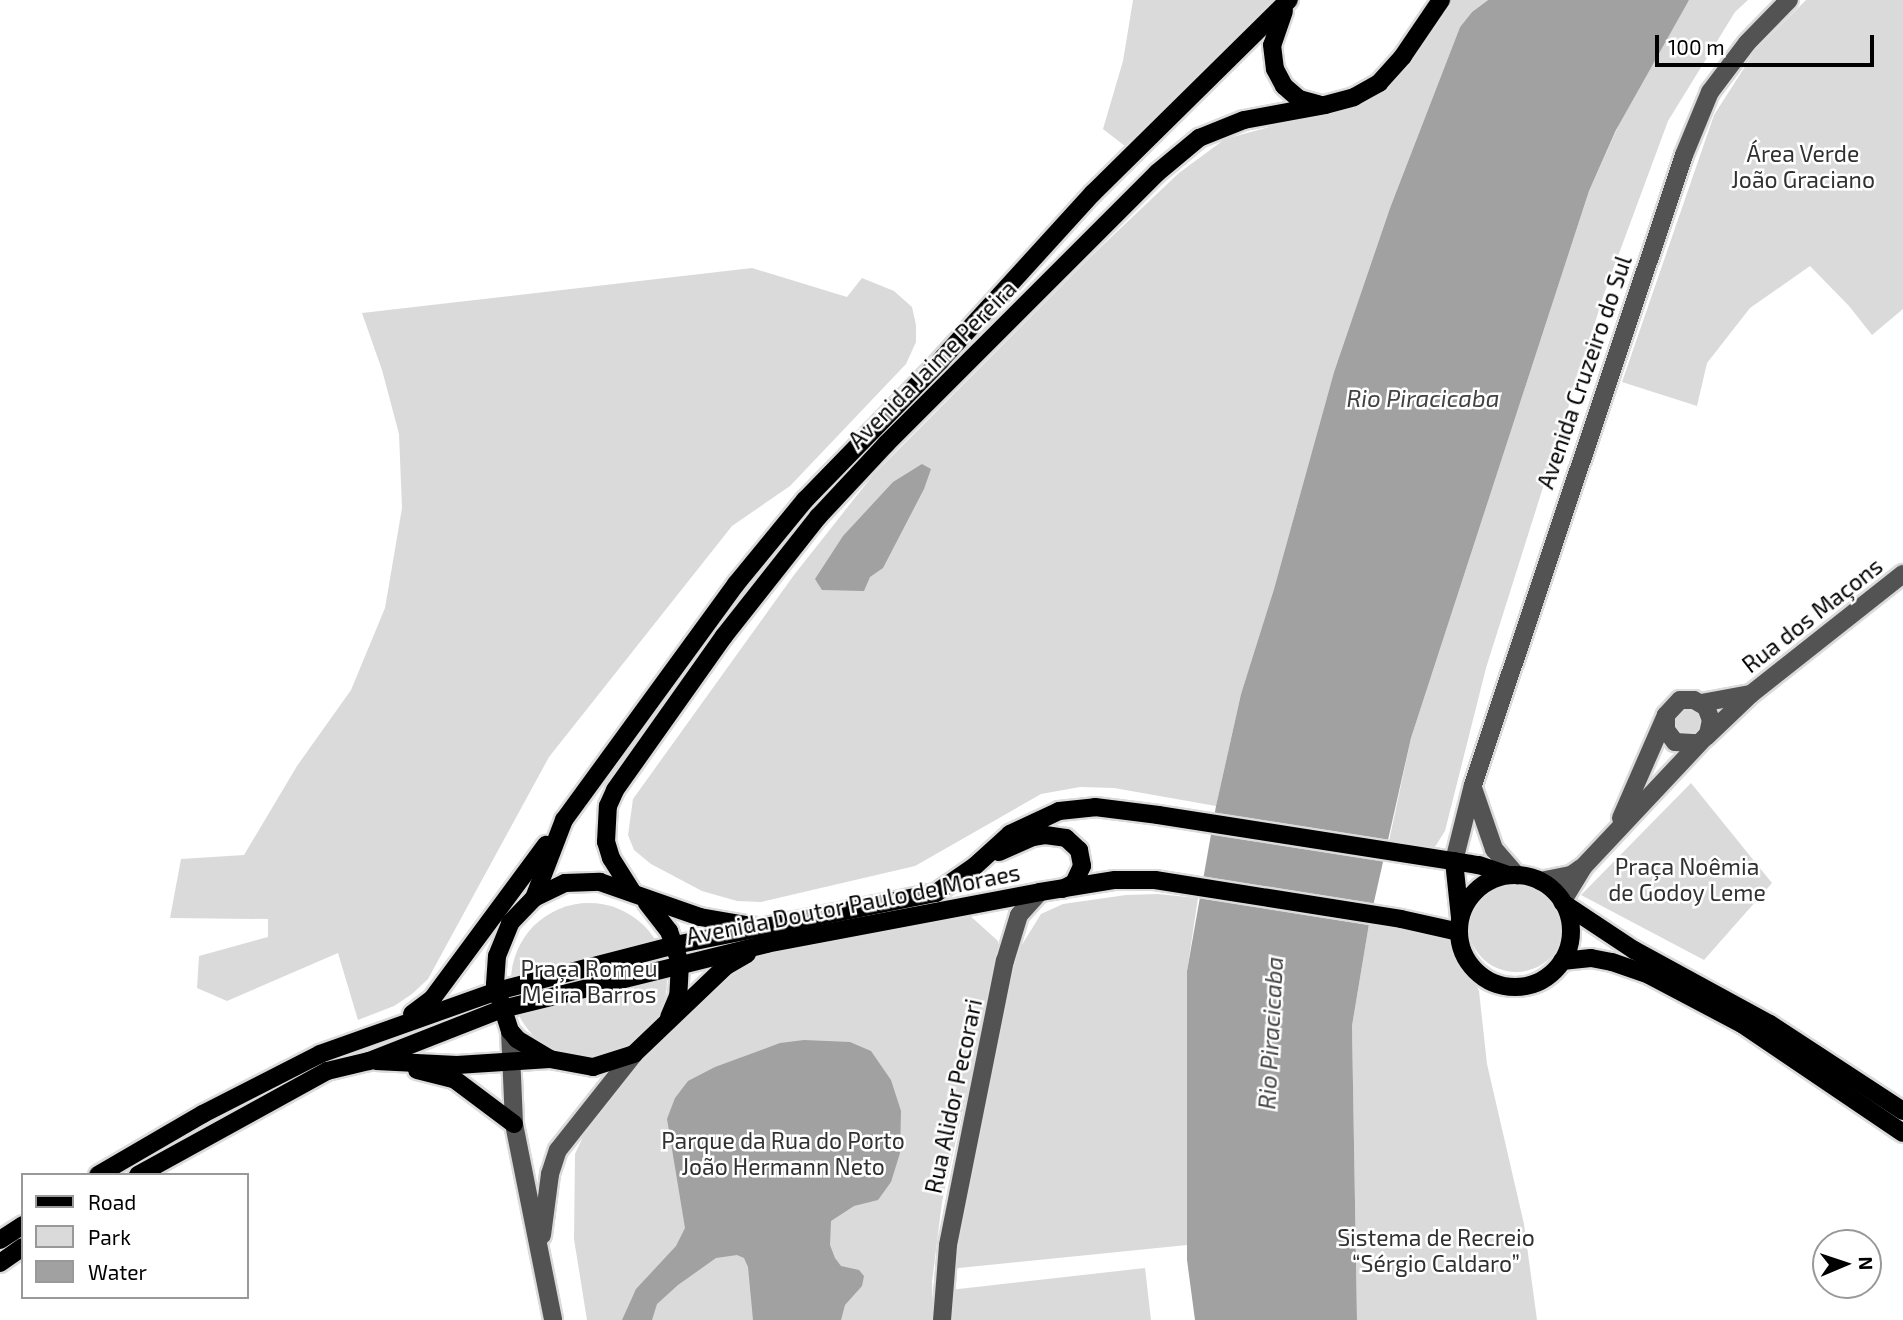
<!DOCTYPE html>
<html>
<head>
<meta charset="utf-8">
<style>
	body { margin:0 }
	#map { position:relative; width:1903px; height:1320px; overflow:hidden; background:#fff; font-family:"Exo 2",sans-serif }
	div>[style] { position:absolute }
	.green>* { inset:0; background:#dadada }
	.round { border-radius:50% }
	.water>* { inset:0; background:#a1a1a1 }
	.roads { filter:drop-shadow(2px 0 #dbdbdb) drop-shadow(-2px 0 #dbdbdb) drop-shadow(0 2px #dbdbdb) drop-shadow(0 -2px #dbdbdb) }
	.minor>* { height:18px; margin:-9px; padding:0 9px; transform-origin:9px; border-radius:9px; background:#535353 }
	.major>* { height:18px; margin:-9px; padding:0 9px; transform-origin:9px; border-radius:9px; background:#000 }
	.major>.ring { margin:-9px; padding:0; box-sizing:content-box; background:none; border:18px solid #000; border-radius:50% }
	span { translate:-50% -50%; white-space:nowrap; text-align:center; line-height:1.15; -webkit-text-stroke:5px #fff; paint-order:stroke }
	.park-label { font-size:23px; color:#313131 }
	.street-label { font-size:23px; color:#000 }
	.water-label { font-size:24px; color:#424242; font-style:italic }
	.legend { position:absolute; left:21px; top:1173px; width:228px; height:126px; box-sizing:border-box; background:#fff; border:2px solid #999; margin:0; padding:9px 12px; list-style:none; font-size:21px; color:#000 }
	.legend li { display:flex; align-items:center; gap:14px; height:35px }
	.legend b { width:35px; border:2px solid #999 }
	.north { position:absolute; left:1812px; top:1229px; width:70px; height:70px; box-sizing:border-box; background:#fff; border:2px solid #999; border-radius:50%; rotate:88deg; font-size:19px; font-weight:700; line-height:28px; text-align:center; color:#000 }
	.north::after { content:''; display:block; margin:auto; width:24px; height:32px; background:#000; clip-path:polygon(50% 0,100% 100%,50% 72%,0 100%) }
	.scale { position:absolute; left:1655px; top:35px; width:219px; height:32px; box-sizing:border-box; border:4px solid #000; border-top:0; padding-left:9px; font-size:21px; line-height:24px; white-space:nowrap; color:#000; -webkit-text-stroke:5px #fff; paint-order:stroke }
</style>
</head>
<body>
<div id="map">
	<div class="green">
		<div style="clip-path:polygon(1133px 0,1272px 0,1130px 150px,1103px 129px,1123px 61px)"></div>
		<div style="clip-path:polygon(1447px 0,1488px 0,1472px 12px,1460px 27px,1390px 208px,1334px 372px,1274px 589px,1241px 694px,1216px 806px,1114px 788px,1080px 787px,1041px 794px,915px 866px,761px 902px,737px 901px,702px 891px,651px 864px,634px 850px,628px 835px,633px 799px,794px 575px,873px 475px,1087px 260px,1179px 173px,1225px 139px,1358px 103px)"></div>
		<div style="clip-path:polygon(1689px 0,1748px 0,1735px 12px,1668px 121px,1604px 294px,1486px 668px,1445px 831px,1433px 850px,1389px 841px,1411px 738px,1589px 191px,1639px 80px,1672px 18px)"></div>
		<div style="clip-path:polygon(1806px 0,1903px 0,1903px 309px,1872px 335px,1849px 306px,1810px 266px,1750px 308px,1707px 363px,1697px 406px,1622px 382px,1714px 115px,1755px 51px)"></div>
		<div style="clip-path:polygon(752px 268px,847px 297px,862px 278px,894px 291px,912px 307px,916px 325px,916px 342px,906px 364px,790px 486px,732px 526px,549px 757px,428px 979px,412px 994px,394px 1006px,358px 1020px,338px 953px,227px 1001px,197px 988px,199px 956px,268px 937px,268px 919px,170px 918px,181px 859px,244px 855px,297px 766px,351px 690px,385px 608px,402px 508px,399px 434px,382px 370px,362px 313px)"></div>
		<div style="clip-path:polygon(1697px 707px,1705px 726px,1694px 738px,1673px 732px,1675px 710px)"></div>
		<div style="clip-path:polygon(1691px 783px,1772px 883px,1704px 960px,1581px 895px)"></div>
		<div class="round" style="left:1468px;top:876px;width:96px;height:96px"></div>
		<div style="clip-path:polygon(1158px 894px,1198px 898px,1187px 971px,1187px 1245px,949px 1269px,1010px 964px,1041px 914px,1063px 904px,1126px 895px)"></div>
		<div class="round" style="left:511px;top:903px;width:156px;height:156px"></div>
		<div style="clip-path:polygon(967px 913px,998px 941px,998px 955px,942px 1202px,932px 1282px,933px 1320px,587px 1320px,574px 1239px,575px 1154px,592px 1118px,629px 1073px,728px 971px,763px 953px)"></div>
		<div style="clip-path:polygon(1369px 924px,1448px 935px,1457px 945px,1479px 991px,1487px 1064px,1524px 1224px,1537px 1320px,1357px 1320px,1352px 1026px)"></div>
		<div style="clip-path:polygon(1145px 1268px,1151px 1320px,953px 1320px,950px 1290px)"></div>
	</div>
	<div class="water">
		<div style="clip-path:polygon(1488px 0,1689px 0,1616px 130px,1589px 191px,1411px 738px,1369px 924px,1352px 1026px,1357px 1320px,1195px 1320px,1187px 1260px,1187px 971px,1216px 806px,1241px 694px,1274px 589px,1334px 372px,1390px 208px,1460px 27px,1472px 12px)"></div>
		<div style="clip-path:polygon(922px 464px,931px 469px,924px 489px,883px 568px,870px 577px,864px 591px,822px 590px,815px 579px,843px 536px,893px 482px)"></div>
		<div style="clip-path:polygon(804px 1040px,850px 1042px,871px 1051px,891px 1080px,901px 1111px,900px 1153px,891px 1182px,878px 1200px,854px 1206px,831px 1221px,830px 1245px,835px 1258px,841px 1266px,859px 1270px,864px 1276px,862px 1286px,845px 1305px,841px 1320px,753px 1320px,748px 1267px,744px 1258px,737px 1255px,716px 1258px,678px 1285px,657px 1304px,652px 1320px,622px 1320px,636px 1289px,676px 1246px,685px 1228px,667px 1119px,675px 1098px,688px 1081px,715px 1067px,780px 1043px)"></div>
	</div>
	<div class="roads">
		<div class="minor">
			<div style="left:1701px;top:703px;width:51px;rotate:-10.2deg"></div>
			<div style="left:1706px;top:737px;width:62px;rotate:-43.7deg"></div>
			<div style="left:1751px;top:694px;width:194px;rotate:-38.3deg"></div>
			<div style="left:1473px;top:788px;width:65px;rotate:71deg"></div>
			<div style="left:1494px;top:849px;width:35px;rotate:49deg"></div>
			<div style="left:1621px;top:818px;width:112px;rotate:-66.4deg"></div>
			<div style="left:1454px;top:861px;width:78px;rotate:-76deg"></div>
			<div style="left:1473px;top:785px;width:664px;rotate:-71.48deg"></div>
			<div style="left:1684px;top:155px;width:68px;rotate:-67.6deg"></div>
			<div style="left:1710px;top:92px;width:61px;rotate:-52.9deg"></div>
			<div style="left:1747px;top:43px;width:60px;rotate:-45.7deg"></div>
			<div style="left:1540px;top:881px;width:32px;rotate:-11deg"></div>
			<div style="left:1571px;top:875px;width:12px;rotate:-35deg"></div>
			<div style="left:1562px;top:902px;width:42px;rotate:-58.6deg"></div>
			<div style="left:1584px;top:866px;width:181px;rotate:-46.8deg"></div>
			<div style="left:1708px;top:734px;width:14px;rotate:-78deg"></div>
			<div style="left:1711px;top:720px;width:14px;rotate:-111deg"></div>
			<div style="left:1706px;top:707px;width:14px;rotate:-150deg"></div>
			<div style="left:1694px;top:700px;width:14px;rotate:180deg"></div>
			<div style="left:1680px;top:700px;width:21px;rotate:133deg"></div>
			<div style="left:1666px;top:715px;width:15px;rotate:90deg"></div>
			<div style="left:1666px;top:730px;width:15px;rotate:53deg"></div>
			<div style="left:1675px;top:742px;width:22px;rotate:3deg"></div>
			<div style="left:510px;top:1031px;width:93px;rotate:87.5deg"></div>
			<div style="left:514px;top:1124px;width:200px;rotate:78.7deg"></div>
			<div style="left:542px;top:1235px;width:62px;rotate:-82.5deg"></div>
			<div style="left:550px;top:1174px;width:25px;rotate:-72deg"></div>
			<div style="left:558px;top:1150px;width:122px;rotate:-51.6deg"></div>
			<div style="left:942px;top:1320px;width:75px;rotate:-85.4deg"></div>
			<div style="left:948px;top:1245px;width:290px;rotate:-78.7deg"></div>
			<div style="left:1005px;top:961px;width:48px;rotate:-73.1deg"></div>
			<div style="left:1019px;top:915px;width:31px;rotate:-48deg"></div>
		</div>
		<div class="major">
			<div style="left:1284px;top:11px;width:36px;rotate:109deg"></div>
			<div style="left:1272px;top:45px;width:24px;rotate:83deg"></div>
			<div style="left:1275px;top:69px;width:19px;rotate:62deg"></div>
			<div style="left:1284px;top:86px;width:20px;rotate:41deg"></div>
			<div style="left:1299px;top:99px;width:20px;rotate:15deg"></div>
			<div style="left:999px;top:852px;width:37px;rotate:-24deg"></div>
			<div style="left:1033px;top:837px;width:12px;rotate:-9deg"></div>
			<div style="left:1045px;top:835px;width:21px;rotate:8deg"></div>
			<div style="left:1066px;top:838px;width:18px;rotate:43deg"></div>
			<div style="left:1079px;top:850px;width:16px;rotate:79deg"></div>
			<div style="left:1082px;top:866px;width:19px;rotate:115deg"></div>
			<div style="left:1074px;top:883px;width:13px;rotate:153deg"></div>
			<div style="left:1454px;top:861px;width:56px;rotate:83.9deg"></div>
			<div class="ring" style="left:1459px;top:875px;width:94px;height:94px"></div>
			<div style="left:633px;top:893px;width:41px;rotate:-122.2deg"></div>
			<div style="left:611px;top:858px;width:17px;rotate:-107deg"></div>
			<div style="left:606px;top:842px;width:36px;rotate:-87deg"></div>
			<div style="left:608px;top:806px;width:17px;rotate:-66deg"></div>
			<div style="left:615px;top:790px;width:189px;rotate:-54.7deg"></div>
			<div style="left:724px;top:636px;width:152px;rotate:-51.7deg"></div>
			<div style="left:818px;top:517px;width:100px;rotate:-47deg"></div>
			<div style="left:886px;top:444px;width:383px;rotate:-45deg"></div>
			<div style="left:1157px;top:173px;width:55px;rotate:-39.8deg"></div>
			<div style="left:1199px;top:138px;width:48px;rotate:-21.8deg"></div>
			<div style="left:1244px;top:120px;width:82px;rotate:-10.5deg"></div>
			<div style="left:1325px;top:105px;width:30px;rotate:-15deg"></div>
			<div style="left:1354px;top:97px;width:29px;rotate:-29deg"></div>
			<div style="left:1379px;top:83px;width:36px;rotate:-48deg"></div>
			<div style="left:1403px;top:56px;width:68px;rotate:-55.8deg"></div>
			<div style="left:534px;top:898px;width:84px;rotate:-69deg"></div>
			<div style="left:564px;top:820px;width:292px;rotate:-53.9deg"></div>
			<div style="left:736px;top:584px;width:109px;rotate:-50.6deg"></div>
			<div style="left:805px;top:500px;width:194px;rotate:-45.8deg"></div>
			<div style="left:940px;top:361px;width:227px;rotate:-47.7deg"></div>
			<div style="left:1093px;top:193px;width:275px;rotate:-44.6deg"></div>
			<div style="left:647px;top:903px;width:36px;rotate:52deg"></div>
			<div style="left:669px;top:931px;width:34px;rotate:71deg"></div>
			<div style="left:680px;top:963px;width:33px;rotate:93deg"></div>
			<div style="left:678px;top:996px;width:23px;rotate:113deg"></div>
			<div style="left:1563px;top:903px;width:85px;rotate:33.5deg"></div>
			<div style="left:1634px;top:950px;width:155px;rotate:28.6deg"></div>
			<div style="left:1770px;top:1024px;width:159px;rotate:33.2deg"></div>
			<div style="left:747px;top:954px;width:24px;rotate:150deg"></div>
			<div style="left:726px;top:966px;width:127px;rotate:136.3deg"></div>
			<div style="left:634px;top:1054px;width:43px;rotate:162.4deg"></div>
			<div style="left:593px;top:1067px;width:44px;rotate:-169.5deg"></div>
			<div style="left:550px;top:1059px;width:39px;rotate:-149deg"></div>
			<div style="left:517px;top:1039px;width:11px;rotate:-131deg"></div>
			<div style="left:510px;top:1031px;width:49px;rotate:-107.7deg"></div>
			<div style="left:495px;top:984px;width:28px;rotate:-86deg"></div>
			<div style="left:497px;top:956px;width:35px;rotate:-68deg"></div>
			<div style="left:510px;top:923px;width:35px;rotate:-46deg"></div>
			<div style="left:534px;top:898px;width:34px;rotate:-26deg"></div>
			<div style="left:565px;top:883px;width:35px;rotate:-2deg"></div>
			<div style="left:600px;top:882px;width:106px;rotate:19.3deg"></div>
			<div style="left:700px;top:917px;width:53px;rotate:9.8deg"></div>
			<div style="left:1562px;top:961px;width:29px;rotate:-6deg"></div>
			<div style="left:1591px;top:958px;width:21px;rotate:11deg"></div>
			<div style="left:1612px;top:962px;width:39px;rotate:19deg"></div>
			<div style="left:1649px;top:975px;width:105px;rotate:27.8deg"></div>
			<div style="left:1742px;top:1024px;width:194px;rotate:34.1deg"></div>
			<div style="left:412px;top:1014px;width:25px;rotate:-37deg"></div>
			<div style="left:432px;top:999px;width:192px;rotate:-53.5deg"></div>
			<div style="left:376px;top:1061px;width:81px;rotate:2.8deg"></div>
			<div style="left:457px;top:1065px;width:93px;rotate:-3.7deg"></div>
			<div style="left:417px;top:1070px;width:38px;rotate:14deg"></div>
			<div style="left:454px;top:1079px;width:75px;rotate:36.9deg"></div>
			<div style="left:98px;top:1175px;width:121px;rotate:-30.2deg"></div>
			<div style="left:203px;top:1114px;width:131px;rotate:-27.1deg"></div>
			<div style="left:320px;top:1054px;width:188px;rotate:-19.6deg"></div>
			<div style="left:497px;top:991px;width:184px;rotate:-14.5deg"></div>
			<div style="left:675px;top:945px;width:266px;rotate:-11.3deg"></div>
			<div style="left:936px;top:893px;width:47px;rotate:-34.7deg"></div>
			<div style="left:975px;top:866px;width:47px;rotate:-42.4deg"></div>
			<div style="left:1010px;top:834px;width:54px;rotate:-25.1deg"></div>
			<div style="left:1059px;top:811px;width:36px;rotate:-6deg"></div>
			<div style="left:1095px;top:807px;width:64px;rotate:7.2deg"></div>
			<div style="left:1158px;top:815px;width:325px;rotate:8.9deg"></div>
			<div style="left:1479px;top:865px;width:31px;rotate:19deg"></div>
			<div style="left:138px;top:1175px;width:216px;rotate:-28.8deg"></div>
			<div style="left:327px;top:1071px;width:43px;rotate:-13.4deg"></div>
			<div style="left:369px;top:1061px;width:143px;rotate:-21.4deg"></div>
			<div style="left:502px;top:1009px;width:272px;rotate:-13.8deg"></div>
			<div style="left:766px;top:944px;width:279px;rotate:-10.7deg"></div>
			<div style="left:1040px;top:892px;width:76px;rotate:-9.1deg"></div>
			<div style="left:1115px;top:880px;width:40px"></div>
			<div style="left:1155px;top:880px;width:249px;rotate:9deg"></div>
			<div style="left:1401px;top:919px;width:59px;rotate:12.6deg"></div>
			<div style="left:0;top:1240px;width:27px;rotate:-33deg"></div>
			<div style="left:0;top:1263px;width:28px;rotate:-35deg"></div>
		</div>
	</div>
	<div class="park-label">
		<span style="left:1803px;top:166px">Área Verde<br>João Graciano</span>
		<span style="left:1687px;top:879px">Praça Noêmia<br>de Godoy Leme</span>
		<span style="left:589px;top:981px">Praça Romeu<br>Meira Barros</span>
		<span style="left:783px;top:1153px">Parque da Rua do Porto<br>João Hermann Neto</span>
		<span style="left:1436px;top:1250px">Sistema de Recreio<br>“Sérgio Caldaro”</span>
	</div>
	<div class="street-label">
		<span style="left:932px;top:364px;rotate:-45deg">Avenida Jaime Pereira</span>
		<span style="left:1584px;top:372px;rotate:-71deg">Avenida Cruzeiro do Sul</span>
		<span style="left:1812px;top:615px;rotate:-38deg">Rua dos Maçons</span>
		<span style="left:853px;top:904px;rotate:-11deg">Avenida Doutor Paulo de Moraes</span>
		<span style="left:953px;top:1096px;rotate:-78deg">Rua Alidor Pecorari</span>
	</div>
	<div class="water-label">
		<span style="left:1423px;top:398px">Rio Piracicaba</span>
		<span style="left:1270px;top:1033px;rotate:-87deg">Rio Piracicaba</span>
	</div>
	<ul class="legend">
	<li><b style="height:9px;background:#000"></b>Road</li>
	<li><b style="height:19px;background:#dadada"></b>Park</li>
	<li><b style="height:19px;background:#a1a1a1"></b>Water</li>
	</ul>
	<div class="north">N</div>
	<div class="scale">100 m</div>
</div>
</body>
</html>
